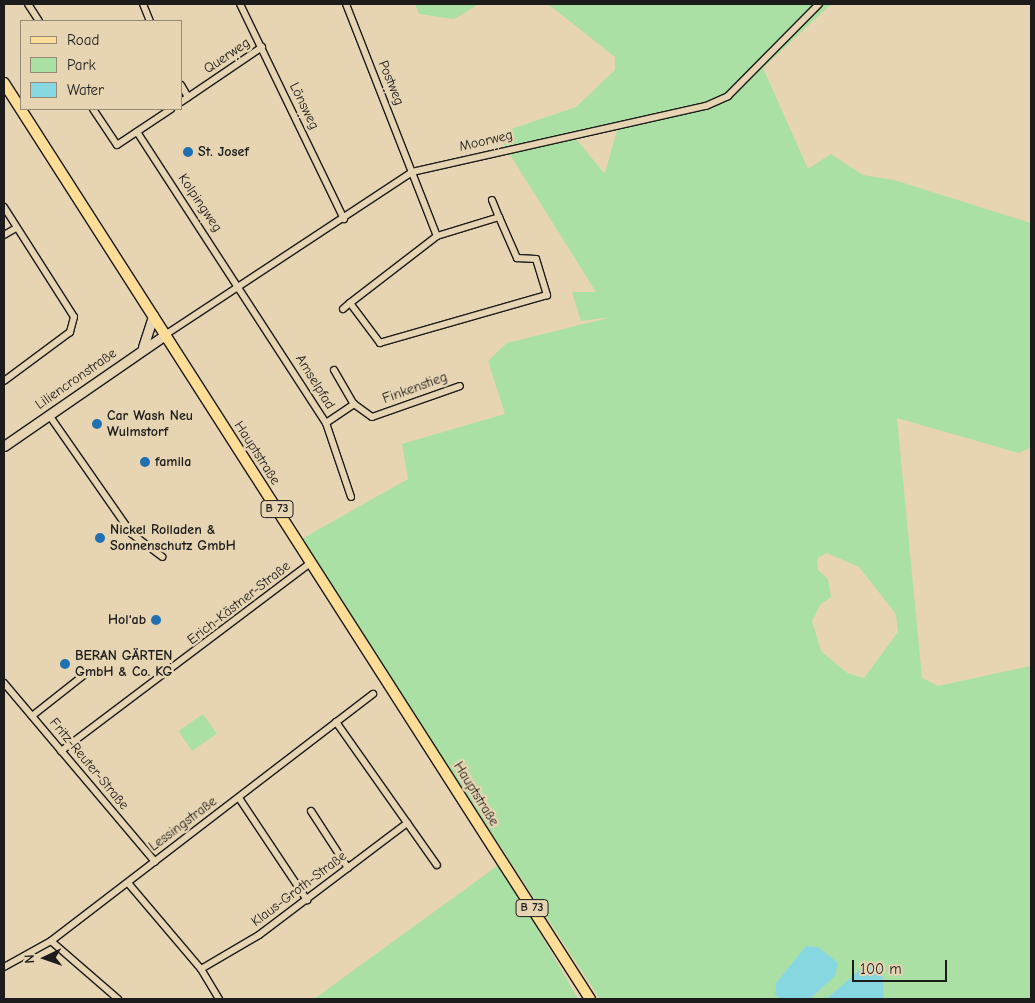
<!DOCTYPE html>
<html>
<head>
<meta charset="utf-8">
<style>
	body { margin:0 }
	#map { position:relative; width:1035px; height:1003px; overflow:hidden; background:#e6d4b2; font-family:"Comic Neue",sans-serif }
	div>[style] { position:absolute }
	.green>* { inset:0; background:#aae0a3; transform-origin:0 0 }
	.water>* { inset:0; background:#86d7df }
	.roads { filter:drop-shadow(1px 0 #1c1c1c) drop-shadow(-1px 0 #1c1c1c) drop-shadow(0 1px #1c1c1c) drop-shadow(0 -1px #1c1c1c) }
	.street>* { height:6px; margin:-3px; padding:0 3px; transform-origin:3px; border-radius:3px; background:#e6d4b2 }
	.secondary>* { height:9px; margin:-4.5px; padding:0 4.5px; transform-origin:4.5px; border-radius:4.5px; background:#e6d4b2 }
	.primary>* { height:10px; margin:-5px; padding:0 5px; transform-origin:5px; border-radius:5px; background:#ffdd96 }
	.dots>* { width:14px; height:14px; translate:-50% -50%; box-sizing:border-box; border:2px solid #e6d4b2; border-radius:50% }
	span { translate:-50% -50%; white-space:nowrap; text-align:center; line-height:1.15; -webkit-text-stroke:5px #e6d4b2; paint-order:stroke }
	.shield-label span { padding:1px 4px; background:#e6d4b2; border:1px solid; border-radius:4px; -webkit-text-stroke-width:0 }
	.shield-label { font-size:12px; color:#1c1c1c; font-weight:700 }
	.street-label { font-size:14px; color:#1c1c1c }
	.poi-label { font-size:14px; color:#1c1c1c; font-weight:700 }
	.left { translate:0 -50%; text-align:left }
	.right { translate:-100% -50%; text-align:right }
	.frame { position:absolute; inset:0; border:5px solid #1c1c1c; pointer-events:none }
	.legend { position:absolute; left:20px; top:20px; width:162px; height:90px; box-sizing:border-box; background:#e6d4b2; border:1px solid #958a76; margin:0; padding:6px 9px; list-style:none; font-size:15px; color:#1c1c1c }
	.legend li { display:flex; align-items:center; gap:10px; height:25px }
	.legend b { width:25px; border:1px solid #958a76 }
	.north { position:absolute; left:20px; top:933px; width:50px; height:50px; -webkit-text-stroke:4px #e6d4b2; paint-order:stroke; rotate:267deg; font-size:14px; font-weight:700; line-height:20px; text-align:center; color:#1c1c1c }
	.north::after { content:''; display:block; margin:auto; width:18px; height:22px; background:#1c1c1c; clip-path:polygon(50% 0,100% 100%,50% 72%,0 100%) }
	.scale { position:absolute; left:852px; top:960px; width:95px; height:22px; box-sizing:border-box; border:2px solid #1c1c1c; border-top:0; padding-left:6px; font-size:15px; line-height:18px; white-space:nowrap; color:#1c1c1c; -webkit-text-stroke:4px #e6d4b2; paint-order:stroke }
</style>
</head>
<body>
<div id="map">
	<div class="green">
		<div style="clip-path:polygon(415px 4px,479px 4px,454px 19px,419px 14px)"></div>
		<div style="clip-path:polygon(evenodd,548px 4px,831px 4px,763px 68px,808px 169px,831px 154px,863px 175px,894px 180px,1031px 223px,1031px 447px,1019px 453px,897px 418px,922px 678px,938px 686px,1031px 666px,1031px 999px,884px 999px,882px 966px,870px 961px,826px 999px,810px 999px,835px 976px,818px 947px,806px 946px,776px 983px,775px 995px,781px 999px,600px 999px,300px 540px,408px 479px,402px 444px,505px 414px,488px 361px,507px 343px,612px 317px,581px 321px,572px 292px,596px 292px,497px 134px,576px 107px,615px 70px,615px 57px,548px 4px,619px 124px,605px 173px,604px 173px,572px 134px,619px 124px,548px 4px,827px 553px,859px 567px,896px 614px,898px 632px,864px 678px,847px 673px,821px 651px,812px 621px,820px 605px,831px 597px,828px 579px,818px 570px,817px 558px,827px 553px)"></div>
		<div style="left:203px;top:714px;width:24px;height:30px;rotate:55deg"></div>
		<div style="clip-path:polygon(500px 864px,578px 999px,314px 999px)"></div>
	</div>
	<div class="water">
		<div style="clip-path:polygon(806px 946px,818px 947px,838px 963px,835px 976px,810px 999px,781px 999px,775px 995px,776px 983px)"></div>
		<div style="clip-path:polygon(870px 961px,882px 966px,884px 999px,826px 999px)"></div>
	</div>
	<div class="roads">
		<div class="street">
			<div style="left:28px;top:4px;width:20px;rotate:57deg"></div>
			<div style="left:143px;top:4px;width:18px;rotate:68deg"></div>
			<div style="left:240px;top:4px;width:239px;rotate:64.2deg"></div>
			<div style="left:346px;top:4px;width:249px;rotate:68.6deg"></div>
			<div style="left:181px;top:85px;width:14px;rotate:60deg"></div>
			<div style="left:181px;top:102px;width:98px;rotate:-34.2deg"></div>
			<div style="left:93px;top:109px;width:43px;rotate:56.3deg"></div>
			<div style="left:117px;top:145px;width:65px;rotate:-33.7deg"></div>
			<div style="left:137px;top:132px;width:347px;rotate:57deg"></div>
			<div style="left:326px;top:423px;width:78px;rotate:71.3deg"></div>
			<div style="left:492px;top:200px;width:18px;rotate:68deg"></div>
			<div style="left:4px;top:207px;width:130px;rotate:57.5deg"></div>
			<div style="left:74px;top:317px;width:16px;rotate:105deg"></div>
			<div style="left:70px;top:332px;width:82px;rotate:143.4deg"></div>
			<div style="left:499px;top:217px;width:45px;rotate:66.3deg"></div>
			<div style="left:517px;top:258px;width:19px;rotate:3deg"></div>
			<div style="left:536px;top:259px;width:38px;rotate:73deg"></div>
			<div style="left:547px;top:295px;width:174px;rotate:164deg"></div>
			<div style="left:380px;top:343px;width:50px;rotate:-126.9deg"></div>
			<div style="left:350px;top:303px;width:110px;rotate:-37.6deg"></div>
			<div style="left:437px;top:236px;width:65px;rotate:-17deg"></div>
			<div style="left:4px;top:235px;width:14px;rotate:-30deg"></div>
			<div style="left:343px;top:309px;width:9px;rotate:-41deg"></div>
			<div style="left:165px;top:335px;width:296px;rotate:-33.4deg"></div>
			<div style="left:412px;top:172px;width:301px;rotate:-12.7deg"></div>
			<div style="left:706px;top:106px;width:24px;rotate:-24deg"></div>
			<div style="left:728px;top:96px;width:129px;rotate:-45.3deg"></div>
			<div style="left:334px;top:370px;width:39px;rotate:60deg"></div>
			<div style="left:49px;top:415px;width:145px;rotate:55.1deg"></div>
			<div style="left:132px;top:534px;width:38px;rotate:37deg"></div>
			<div style="left:326px;top:423px;width:34px;rotate:-34deg"></div>
			<div style="left:354px;top:404px;width:22px;rotate:36deg"></div>
			<div style="left:372px;top:417px;width:93px;rotate:-19.4deg"></div>
			<div style="left:4px;top:683px;width:234px;rotate:49.8deg"></div>
			<div style="left:32px;top:716px;width:66px;rotate:-38.3deg"></div>
			<div style="left:336px;top:722px;width:175px;rotate:54.8deg"></div>
			<div style="left:61px;top:751px;width:314px;rotate:-37deg"></div>
			<div style="left:239px;top:798px;width:123px;rotate:56.3deg"></div>
			<div style="left:311px;top:811px;width:68px;rotate:57deg"></div>
			<div style="left:128px;top:883px;width:113px;rotate:49.7deg"></div>
			<div style="left:201px;top:969px;width:35px;rotate:59deg"></div>
			<div style="left:51px;top:941px;width:89px;rotate:40.9deg"></div>
			<div style="left:4px;top:967px;width:54px;rotate:-29deg"></div>
			<div style="left:51px;top:941px;width:406px;rotate:-37.5deg"></div>
			<div style="left:201px;top:969px;width:67px;rotate:-30.4deg"></div>
			<div style="left:259px;top:935px;width:186px;rotate:-37.1deg"></div>
		</div>
		<div class="secondary">
			<div style="left:143px;top:347px;width:33px;rotate:-72deg"></div>
			<div style="left:4px;top:446px;width:196px;rotate:-34.6deg"></div>
		</div>
		<div class="primary">
			<div style="left:4px;top:83px;width:1087px;rotate:57.39deg"></div>
		</div>
	</div>
	<div class="dots">
		<div style="left:188px;top:152px;background:#1f6fb2"></div>
		<div style="left:97px;top:424px;background:#1f6fb2"></div>
		<div style="left:145px;top:462px;background:#1f6fb2"></div>
		<div style="left:100px;top:538px;background:#1f6fb2"></div>
		<div style="left:156px;top:620px;background:#1f6fb2"></div>
		<div style="left:65px;top:664px;background:#1f6fb2"></div>
	</div>
	<div class="shield-label">
		<span style="left:277px;top:509px">B 73</span>
		<span style="left:532px;top:908px">B 73</span>
	</div>
	<div class="street-label">
		<span style="left:227px;top:56px;rotate:-34deg">Querweg</span>
		<span style="left:391px;top:83px;rotate:68deg">Postweg</span>
		<span style="left:304px;top:106px;rotate:64deg">Lönsweg</span>
		<span style="left:486px;top:141px;rotate:-13deg">Moorweg</span>
		<span style="left:200px;top:203px;rotate:56deg">Kolpingweg</span>
		<span style="left:76px;top:379px;rotate:-35deg">Liliencronstraße</span>
		<span style="left:315px;top:382px;rotate:58deg">Amselpfad</span>
		<span style="left:415px;top:388px;rotate:-20deg">Finkenstieg</span>
		<span style="left:257px;top:453px;rotate:57deg">Hauptstraße</span>
		<span style="left:239px;top:603px;rotate:-38deg">Erich-Kästner-Straße</span>
		<span style="left:89px;top:764px;rotate:50deg">Fritz-Reuter-Straße</span>
		<span style="left:476px;top:794px;rotate:58deg">Hauptstraße</span>
		<span style="left:183px;top:824px;rotate:-37deg">Lessingstraße</span>
		<span style="left:299px;top:889px;rotate:-37deg">Klaus-Groth-Straße</span>
	</div>
	<div class="poi-label">
		<span class="left" style="left:198px;top:152px">St. Josef</span>
		<span class="left" style="left:107px;top:424px">Car Wash Neu<br>Wulmstorf</span>
		<span class="left" style="left:155px;top:462px">famila</span>
		<span class="left" style="left:110px;top:538px">Nickel Rolladen &amp;<br>Sonnenschutz GmbH</span>
		<span class="right" style="left:146px;top:620px">Hol'ab</span>
		<span class="left" style="left:75px;top:664px">BERAN GÄRTEN<br>GmbH &amp; Co. KG</span>
	</div>
	<div class="frame"></div>
	<ul class="legend">
	<li><b style="height:6px;background:#ffdd96"></b>Road</li>
	<li><b style="height:14px;background:#aae0a3"></b>Park</li>
	<li><b style="height:14px;background:#86d7df"></b>Water</li>
	</ul>
	<div class="north">N</div>
	<div class="scale">100 m</div>
</div>
</body>
</html>
